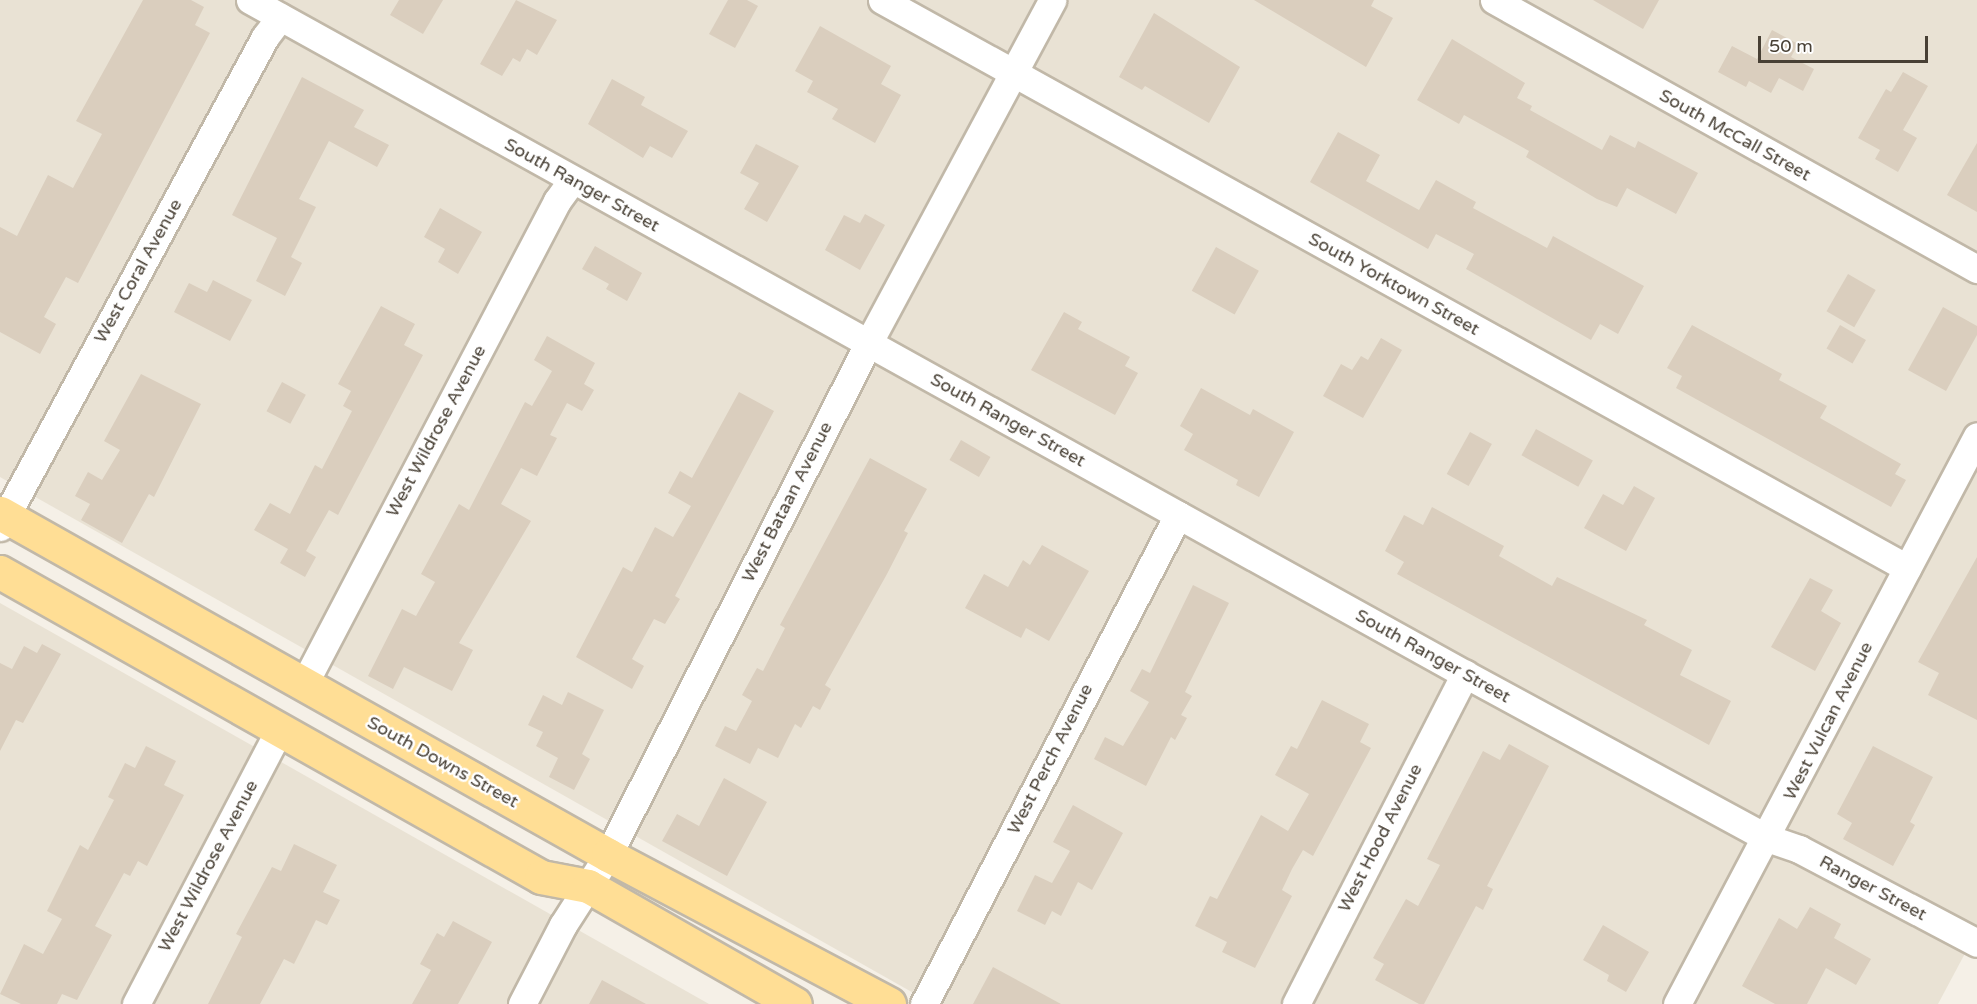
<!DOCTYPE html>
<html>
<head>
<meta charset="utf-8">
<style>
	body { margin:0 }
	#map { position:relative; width:1977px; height:1004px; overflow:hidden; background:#f5f0e7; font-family:"Varela Round",sans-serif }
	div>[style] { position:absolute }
	.residential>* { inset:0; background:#e9e2d4 }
	.building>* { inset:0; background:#dacebe; transform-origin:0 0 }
	.roads { filter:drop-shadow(2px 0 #c1b8a8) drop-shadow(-2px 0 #c1b8a8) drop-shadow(0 2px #c1b8a8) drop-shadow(0 -2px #c1b8a8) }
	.minor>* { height:27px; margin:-13.5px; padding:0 13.5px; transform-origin:13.5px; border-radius:13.5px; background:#fff }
	.major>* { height:33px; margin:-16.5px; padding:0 16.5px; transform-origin:16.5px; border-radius:16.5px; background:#ffde95 }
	span { translate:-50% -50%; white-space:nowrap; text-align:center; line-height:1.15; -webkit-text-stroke:5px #fff; paint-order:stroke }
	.street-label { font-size:18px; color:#484035 }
	.scale { position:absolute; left:1758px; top:36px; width:170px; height:27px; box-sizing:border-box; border:3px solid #484035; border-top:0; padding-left:8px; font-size:18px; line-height:21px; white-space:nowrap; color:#484035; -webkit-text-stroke:4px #fff; paint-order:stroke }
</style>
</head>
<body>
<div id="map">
	<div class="residential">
		<div style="clip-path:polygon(0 0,1977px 0,1977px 931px,1938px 1004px,933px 1004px,0 477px)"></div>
		<div style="clip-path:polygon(0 603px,709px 1004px,0 1004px)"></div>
	</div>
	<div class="building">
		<div style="clip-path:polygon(143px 0,191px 0,204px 7px,195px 25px,210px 33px,78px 283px,66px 277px,44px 317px,56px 324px,40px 354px,0 332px,0 227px,17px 236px,48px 175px,73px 188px,102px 134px,76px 121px)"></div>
		<div style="clip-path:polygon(399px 0,443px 0,423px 34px,390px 15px)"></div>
		<div style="clip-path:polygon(516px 0,557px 20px,537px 55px,527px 49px,520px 62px,513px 58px,502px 76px,480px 64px)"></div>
		<div style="clip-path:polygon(728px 0,747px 0,758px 6px,735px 48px,709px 34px)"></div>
		<div style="clip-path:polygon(1254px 0,1374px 0,1371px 6px,1393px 18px,1366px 67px)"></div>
		<div style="clip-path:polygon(1593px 0,1659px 0,1643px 29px)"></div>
		<div style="clip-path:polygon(1154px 13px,1240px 67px,1209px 123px,1145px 86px,1142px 90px,1119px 77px)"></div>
		<div style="clip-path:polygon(820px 26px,891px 66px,881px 84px,901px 95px,875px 143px,832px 119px,838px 109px,807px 92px,813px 81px,795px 71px)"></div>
		<div style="clip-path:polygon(1772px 30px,1798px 44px,1791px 57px,1814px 69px,1803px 91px,1779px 78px,1771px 93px,1749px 81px,1746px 87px,1718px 72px,1732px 46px,1757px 59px)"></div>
		<div style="clip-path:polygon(1452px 39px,1525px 83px,1517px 98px,1532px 106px,1530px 110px,1602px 150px,1610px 135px,1635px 148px,1638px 141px,1698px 173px,1676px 214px,1627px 188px,1617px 207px,1597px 199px,1526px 157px,1529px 151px,1464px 115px,1459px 124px,1417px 100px)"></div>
		<div style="clip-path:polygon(1903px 72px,1928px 86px,1903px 130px,1917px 138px,1898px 172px,1875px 159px,1880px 150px,1858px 138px,1886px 89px,1891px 92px)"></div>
		<div style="clip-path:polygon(302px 77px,364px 110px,354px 127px,389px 145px,377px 167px,329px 141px,299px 199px,316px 207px,291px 257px,302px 263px,285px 296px,256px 281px,277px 238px,232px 215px)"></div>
		<div style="clip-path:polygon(612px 79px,645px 97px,641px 105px,688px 131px,672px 158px,650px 146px,643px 158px,588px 124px)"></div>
		<div style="clip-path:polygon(1338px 132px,1380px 155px,1366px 181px,1419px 210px,1436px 180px,1476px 202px,1473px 208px,1547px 248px,1553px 236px,1644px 286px,1618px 334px,1600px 324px,1591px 340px,1466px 269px,1474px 254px,1436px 234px,1428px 249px,1310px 182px)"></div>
		<div style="clip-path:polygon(1977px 143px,1977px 212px,1947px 195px)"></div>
		<div style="clip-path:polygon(756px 144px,799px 166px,767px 222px,744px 209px,759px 183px,740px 173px)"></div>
		<div style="clip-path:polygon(440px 208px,482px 232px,458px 274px,438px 262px,445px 249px,424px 237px)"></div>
		<div style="clip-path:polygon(865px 214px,885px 225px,860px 270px,825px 250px,844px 215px,860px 223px)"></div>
		<div style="clip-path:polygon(595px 246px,642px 273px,627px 301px,606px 289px,609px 284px,582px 269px)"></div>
		<div style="left:1216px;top:247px;width:49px;height:50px;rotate:29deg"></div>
		<div style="left:1848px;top:274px;width:32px;height:43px;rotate:30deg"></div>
		<div style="clip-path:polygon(213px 280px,252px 300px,230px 341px,174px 312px,189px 283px,207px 292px)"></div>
		<div style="clip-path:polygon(381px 306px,415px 324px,404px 345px,423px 355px,338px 515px,329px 510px,306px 551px,316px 557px,305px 577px,280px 563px,288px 549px,254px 530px,270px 503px,290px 514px,315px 465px,322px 469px,352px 411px,343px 406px,351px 391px,338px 384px)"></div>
		<div style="clip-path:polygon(1943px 307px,1977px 326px,1977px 335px,1946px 391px,1908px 370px)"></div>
		<div style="clip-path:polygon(1064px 312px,1082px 322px,1078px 329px,1130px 357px,1125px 366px,1138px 373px,1115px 415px,1031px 370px)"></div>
		<div style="clip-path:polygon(1692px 325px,1782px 374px,1779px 380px,1827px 406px,1820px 418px,1901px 464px,1895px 474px,1906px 480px,1891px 507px,1676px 388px,1682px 376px,1667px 368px)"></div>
		<div style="left:1840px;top:325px;width:30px;height:27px;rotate:30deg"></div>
		<div style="clip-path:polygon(547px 336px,595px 363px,584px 384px,594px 390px,582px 411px,567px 403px,550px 435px,557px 438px,537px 476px,521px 468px,501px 504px,531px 521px,459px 643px,473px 650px,452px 691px,404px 667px,393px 689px,368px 676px,402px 609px,416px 616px,435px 582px,421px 574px,459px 504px,469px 510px,525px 402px,532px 406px,552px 371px,534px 360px)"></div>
		<div style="clip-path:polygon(1381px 338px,1402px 350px,1363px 418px,1323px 396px,1341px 364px,1352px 370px,1361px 356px,1368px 360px)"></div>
		<div style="clip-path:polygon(141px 374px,201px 404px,154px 497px,149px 494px,122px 543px,81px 520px,90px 504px,75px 496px,88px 472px,102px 480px,120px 450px,104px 441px)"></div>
		<div style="left:282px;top:382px;width:27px;height:33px;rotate:28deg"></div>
		<div style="clip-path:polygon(1201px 388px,1250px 415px,1253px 409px,1294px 432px,1259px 497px,1236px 485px,1238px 480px,1184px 450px,1193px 434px,1180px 426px)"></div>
		<div style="clip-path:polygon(739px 392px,774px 411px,675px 596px,680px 599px,665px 624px,654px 619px,632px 659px,644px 666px,632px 689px,576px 657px,623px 567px,632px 572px,655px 527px,673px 537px,691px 506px,668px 493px,680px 471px,692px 478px)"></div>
		<div style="left:1536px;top:429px;width:65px;height:30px;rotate:29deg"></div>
		<div style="left:1470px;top:432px;width:25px;height:48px;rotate:29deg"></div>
		<div style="left:961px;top:440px;width:34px;height:23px;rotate:30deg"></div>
		<div style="clip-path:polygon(870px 458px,927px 489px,904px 531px,908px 533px,887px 574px,825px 685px,831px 689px,820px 710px,813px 706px,801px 728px,795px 724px,778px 758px,758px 748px,750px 764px,715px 746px,725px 726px,736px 731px,752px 701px,742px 695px,757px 668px,763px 671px,785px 628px,780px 625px)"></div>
		<div style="clip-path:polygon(1634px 486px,1655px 498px,1626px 551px,1584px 528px,1603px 494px,1623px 505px)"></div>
		<div style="clip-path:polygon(1432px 507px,1504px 546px,1499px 556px,1552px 586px,1557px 577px,1647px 620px,1644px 625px,1692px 650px,1680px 675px,1731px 701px,1709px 745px,1397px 574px,1404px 562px,1385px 551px,1404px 515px,1423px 525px)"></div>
		<div style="clip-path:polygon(1042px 545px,1089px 571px,1049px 641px,1026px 628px,1021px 638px,965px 608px,984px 574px,1008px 587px,1023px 560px,1030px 565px)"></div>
		<div style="clip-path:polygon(1977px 557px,1977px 720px,1928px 695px,1939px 673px,1918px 662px)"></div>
		<div style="clip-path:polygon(1810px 578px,1833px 590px,1821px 611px,1841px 623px,1815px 671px,1771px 647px)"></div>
		<div style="clip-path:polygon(1193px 585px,1229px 603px,1185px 692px,1192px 696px,1181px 715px,1187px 718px,1175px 740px,1171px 737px,1146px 786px,1094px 759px,1105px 737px,1123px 746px,1149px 702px,1130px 691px,1142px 669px,1150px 673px)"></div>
		<div style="clip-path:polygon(42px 644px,61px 654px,23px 723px,16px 720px,0 751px,0 663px,12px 669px,24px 646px,37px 653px)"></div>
		<div style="clip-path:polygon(568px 692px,604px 710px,582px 754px,590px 759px,574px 790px,549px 777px,558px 758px,536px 746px,543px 732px,528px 725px,543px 695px,562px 705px)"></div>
		<div style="clip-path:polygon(1322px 700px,1369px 724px,1360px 742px,1371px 748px,1313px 856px,1303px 850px,1292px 869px,1282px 890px,1292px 896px,1255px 968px,1222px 952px,1227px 942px,1195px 926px,1210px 896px,1217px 899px,1261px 815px,1288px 831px,1309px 794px,1275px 775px,1291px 746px,1297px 749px)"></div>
		<div style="clip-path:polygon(1509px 744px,1549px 766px,1487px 886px,1493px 889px,1483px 910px,1476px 906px,1424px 1004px,1419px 1004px,1375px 980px,1384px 964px,1373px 958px,1406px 899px,1418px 906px,1440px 865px,1427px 859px,1483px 751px,1500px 760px)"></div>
		<div style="clip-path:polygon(146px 746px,176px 761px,164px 785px,184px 795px,147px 866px,138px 861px,130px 876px,124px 873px,95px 926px,112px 935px,77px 1000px,62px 994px,57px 1004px,21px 1004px,0 994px,24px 944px,43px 954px,62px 919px,47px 911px,80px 845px,88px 850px,114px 800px,108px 797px,125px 763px,135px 768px)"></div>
		<div style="clip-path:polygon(1873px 746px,1933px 777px,1910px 822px,1915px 825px,1893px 866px,1843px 839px,1852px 823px,1837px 814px)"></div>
		<div style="clip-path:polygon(724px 778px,767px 802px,727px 876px,662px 841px,677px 814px,699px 826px)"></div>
		<div style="clip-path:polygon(1073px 805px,1123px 833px,1092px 890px,1078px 882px,1061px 916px,1052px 911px,1045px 925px,1017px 911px,1035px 875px,1052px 883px,1070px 851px,1053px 842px)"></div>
		<div style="clip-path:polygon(294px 844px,337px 865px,323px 892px,340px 900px,327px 925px,316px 920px,294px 964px,284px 959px,260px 1004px,208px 1004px,242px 937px,236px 934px,272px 867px,281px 871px)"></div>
		<div style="clip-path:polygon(1810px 907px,1841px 924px,1834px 938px,1871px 959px,1856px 985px,1826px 968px,1807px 1004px,1775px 1004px,1742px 986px,1779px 918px,1797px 929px)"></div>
		<div style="clip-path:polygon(453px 921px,492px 942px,458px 1004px,412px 1004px,431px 970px,420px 964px,437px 933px,444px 937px)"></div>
		<div style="clip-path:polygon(1603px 925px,1649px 952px,1626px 992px,1607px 981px,1609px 975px,1583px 960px)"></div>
		<div style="clip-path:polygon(993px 967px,1061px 1004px,973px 1004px)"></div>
		<div style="clip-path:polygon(602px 980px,646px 1004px,589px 1004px)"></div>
	</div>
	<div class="roads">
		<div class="minor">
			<div style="left:250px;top:0;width:1389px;rotate:29.02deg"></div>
			<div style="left:1465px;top:674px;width:344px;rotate:28.5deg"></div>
			<div style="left:1767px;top:838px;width:34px;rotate:19deg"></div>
			<div style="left:1799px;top:849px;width:201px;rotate:27.8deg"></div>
			<div style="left:882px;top:0;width:1172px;rotate:28.99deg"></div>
			<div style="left:1494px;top:0;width:553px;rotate:29.12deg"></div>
			<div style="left:0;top:527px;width:557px;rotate:-61.59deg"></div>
			<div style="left:265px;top:37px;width:25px;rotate:-53deg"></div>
			<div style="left:304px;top:684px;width:545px;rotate:-62.35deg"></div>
			<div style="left:557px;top:201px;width:26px;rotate:-54deg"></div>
			<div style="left:136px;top:1004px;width:310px;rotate:-62.4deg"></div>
			<div style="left:522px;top:1004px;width:89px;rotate:-62.6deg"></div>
			<div style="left:563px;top:925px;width:83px;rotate:-57.3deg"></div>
			<div style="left:608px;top:855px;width:576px;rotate:-63.03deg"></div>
			<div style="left:869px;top:342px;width:388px;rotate:-61.8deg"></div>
			<div style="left:924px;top:1004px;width:551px;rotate:-62.55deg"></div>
			<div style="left:1296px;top:1004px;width:371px;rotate:-62.9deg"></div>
			<div style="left:1677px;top:1004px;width:642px;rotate:-62.16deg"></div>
		</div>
		<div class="major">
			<div style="left:0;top:513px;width:698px;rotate:29.36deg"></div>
			<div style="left:608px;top:855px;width:318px;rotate:27.9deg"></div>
			<div style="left:0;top:572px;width:621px;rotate:29.41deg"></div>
			<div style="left:541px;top:877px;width:48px;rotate:10.8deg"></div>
			<div style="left:588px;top:886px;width:238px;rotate:29.7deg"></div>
		</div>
	</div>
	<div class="street-label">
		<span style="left:1735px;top:135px;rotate:29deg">South McCall Street</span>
		<span style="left:582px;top:185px;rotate:29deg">South Ranger Street</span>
		<span style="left:138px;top:271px;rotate:-61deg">West Coral Avenue</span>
		<span style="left:1394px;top:284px;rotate:29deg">South Yorktown Street</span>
		<span style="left:1008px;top:420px;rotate:29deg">South Ranger Street</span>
		<span style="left:436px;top:431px;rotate:-62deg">West Wildrose Avenue</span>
		<span style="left:787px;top:502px;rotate:-63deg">West Bataan Avenue</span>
		<span style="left:1433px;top:656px;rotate:29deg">South Ranger Street</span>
		<span style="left:1828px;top:721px;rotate:-63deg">West Vulcan Avenue</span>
		<span style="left:1050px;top:759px;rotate:-63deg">West Perch Avenue</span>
		<span style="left:443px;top:762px;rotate:29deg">South Downs Street</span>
		<span style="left:1380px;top:838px;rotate:-63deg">West Hood Avenue</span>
		<span style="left:208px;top:866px;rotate:-62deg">West Wildrose Avenue</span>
		<span style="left:1873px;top:888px;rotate:28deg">Ranger Street</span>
	</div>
	<div class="scale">50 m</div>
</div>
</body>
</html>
